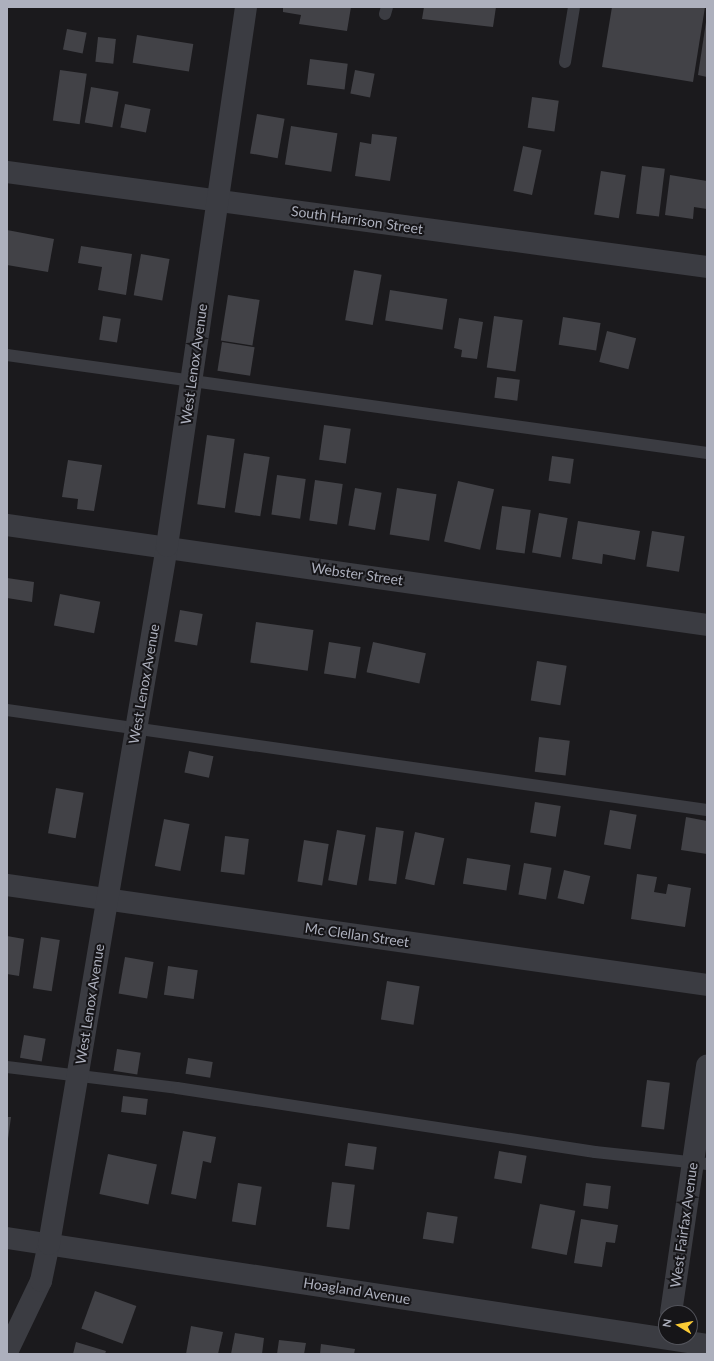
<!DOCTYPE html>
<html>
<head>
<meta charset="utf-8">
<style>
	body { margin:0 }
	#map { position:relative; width:714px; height:1361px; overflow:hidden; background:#1b1a1d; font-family:Lato,sans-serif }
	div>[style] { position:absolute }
	.building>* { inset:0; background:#424247; transform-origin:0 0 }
	.lane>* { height:12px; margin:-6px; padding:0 6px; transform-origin:6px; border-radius:6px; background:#3b3c42 }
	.street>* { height:22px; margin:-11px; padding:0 11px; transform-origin:11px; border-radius:11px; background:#3b3c42 }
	span { translate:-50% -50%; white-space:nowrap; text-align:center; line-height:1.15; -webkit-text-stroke:4px #161518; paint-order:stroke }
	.street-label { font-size:14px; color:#adb0bd }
	.frame { position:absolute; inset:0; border:8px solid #adb0bd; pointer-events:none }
	.north { position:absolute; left:658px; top:1305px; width:40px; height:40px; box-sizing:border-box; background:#161518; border:1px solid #52535a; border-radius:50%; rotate:280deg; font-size:11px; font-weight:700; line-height:16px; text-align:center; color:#adb0bd }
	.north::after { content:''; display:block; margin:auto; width:14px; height:18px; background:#fbcb35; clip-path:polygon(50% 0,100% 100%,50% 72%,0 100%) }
</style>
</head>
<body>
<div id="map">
	<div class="building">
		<div style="clip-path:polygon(283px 7px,351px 7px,347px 31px,299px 24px,301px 15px,283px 12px)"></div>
		<div style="clip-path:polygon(424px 7px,496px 7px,493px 27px,422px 19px)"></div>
		<div style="clip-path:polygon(612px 7px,705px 7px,693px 82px,602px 67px)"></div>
		<div style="clip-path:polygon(706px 22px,707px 22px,707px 77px,698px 75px)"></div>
		<div style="left:67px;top:29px;width:20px;height:21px;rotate:11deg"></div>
		<div style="left:137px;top:35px;width:57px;height:28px;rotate:9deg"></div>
		<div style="left:98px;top:37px;width:18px;height:25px;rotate:6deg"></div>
		<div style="left:310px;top:59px;width:38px;height:26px;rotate:7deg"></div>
		<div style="left:60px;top:70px;width:27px;height:51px;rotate:8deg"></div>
		<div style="left:355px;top:70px;width:20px;height:24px;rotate:11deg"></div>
		<div style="left:91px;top:87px;width:28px;height:36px;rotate:10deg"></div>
		<div style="left:532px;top:97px;width:27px;height:31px;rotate:8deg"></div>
		<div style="left:125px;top:104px;width:26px;height:24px;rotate:11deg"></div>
		<div style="left:257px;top:114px;width:28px;height:40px;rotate:10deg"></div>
		<div style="left:291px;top:126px;width:47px;height:39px;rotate:9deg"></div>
		<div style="clip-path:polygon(372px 134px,397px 137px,390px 181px,355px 176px,360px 142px,371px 144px)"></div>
		<div style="left:523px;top:146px;width:19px;height:46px;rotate:12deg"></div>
		<div style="left:642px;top:166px;width:23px;height:48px;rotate:7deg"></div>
		<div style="left:601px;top:171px;width:25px;height:44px;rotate:9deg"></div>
		<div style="clip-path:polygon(670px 175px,707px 181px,707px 209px,694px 207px,693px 219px,665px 215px)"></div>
		<div style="clip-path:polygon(7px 230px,54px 239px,48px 272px,7px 265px)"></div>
		<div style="clip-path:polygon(81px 246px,132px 254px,126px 295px,98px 290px,102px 267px,78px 263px)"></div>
		<div style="left:141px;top:254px;width:29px;height:42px;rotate:10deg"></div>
		<div style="left:354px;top:270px;width:28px;height:51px;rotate:10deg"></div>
		<div style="left:390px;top:290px;width:58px;height:31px;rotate:9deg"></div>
		<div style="left:228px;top:295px;width:32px;height:46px;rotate:9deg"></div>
		<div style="left:103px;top:316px;width:18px;height:24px;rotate:9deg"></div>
		<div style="left:494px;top:316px;width:29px;height:52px;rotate:8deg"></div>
		<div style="left:563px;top:317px;width:38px;height:28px;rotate:9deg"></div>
		<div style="clip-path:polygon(459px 318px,483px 322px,477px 359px,461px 357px,462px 350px,454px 348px)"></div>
		<div style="left:607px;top:331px;width:30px;height:32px;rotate:14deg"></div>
		<div style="left:222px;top:342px;width:33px;height:29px;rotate:9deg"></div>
		<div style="left:497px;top:377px;width:23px;height:21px;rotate:7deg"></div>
		<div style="left:324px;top:425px;width:27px;height:35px;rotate:8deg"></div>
		<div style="left:207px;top:435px;width:28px;height:70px;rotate:8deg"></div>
		<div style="left:244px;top:453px;width:26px;height:60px;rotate:9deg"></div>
		<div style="left:552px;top:456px;width:22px;height:25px;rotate:8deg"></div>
		<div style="clip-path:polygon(68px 460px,102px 465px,94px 511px,77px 509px,78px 499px,62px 497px)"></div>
		<div style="left:277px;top:475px;width:29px;height:40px;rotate:8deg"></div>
		<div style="left:315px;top:480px;width:28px;height:41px;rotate:8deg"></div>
		<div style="left:458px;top:481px;width:37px;height:62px;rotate:13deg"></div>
		<div style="left:355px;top:488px;width:27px;height:38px;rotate:10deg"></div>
		<div style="left:397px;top:488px;width:40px;height:47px;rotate:9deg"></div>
		<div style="left:502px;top:506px;width:29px;height:44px;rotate:8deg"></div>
		<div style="left:539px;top:513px;width:29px;height:40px;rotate:10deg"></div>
		<div style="clip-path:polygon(578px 521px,640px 531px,635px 560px,603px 554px,602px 564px,572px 559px)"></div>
		<div style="left:652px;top:531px;width:33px;height:36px;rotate:9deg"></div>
		<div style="clip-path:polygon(7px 578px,34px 582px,32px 602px,7px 598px)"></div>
		<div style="left:60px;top:594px;width:41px;height:32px;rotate:11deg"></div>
		<div style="left:180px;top:610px;width:23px;height:32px;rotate:10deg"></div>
		<div style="left:256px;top:622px;width:58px;height:41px;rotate:8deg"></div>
		<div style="left:329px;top:642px;width:32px;height:32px;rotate:9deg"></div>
		<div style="left:373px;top:642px;width:54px;height:31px;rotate:12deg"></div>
		<div style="left:537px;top:661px;width:30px;height:40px;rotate:9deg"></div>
		<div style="left:539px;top:737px;width:31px;height:35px;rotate:7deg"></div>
		<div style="left:189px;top:751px;width:25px;height:22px;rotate:12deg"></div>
		<div style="left:56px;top:788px;width:28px;height:46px;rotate:10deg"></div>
		<div style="left:535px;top:802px;width:26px;height:31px;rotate:9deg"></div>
		<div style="left:610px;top:810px;width:27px;height:35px;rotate:10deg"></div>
		<div style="clip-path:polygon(686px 817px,707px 821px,707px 854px,681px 850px)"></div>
		<div style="left:164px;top:819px;width:26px;height:48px;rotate:11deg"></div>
		<div style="left:376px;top:827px;width:28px;height:54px;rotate:8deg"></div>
		<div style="left:337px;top:830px;width:29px;height:51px;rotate:10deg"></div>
		<div style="left:415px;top:832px;width:30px;height:48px;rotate:12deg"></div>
		<div style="left:225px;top:836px;width:24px;height:36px;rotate:7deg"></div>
		<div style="left:304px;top:840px;width:25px;height:42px;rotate:9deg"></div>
		<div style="left:467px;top:858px;width:44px;height:26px;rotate:9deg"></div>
		<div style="left:524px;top:863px;width:28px;height:32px;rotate:10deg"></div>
		<div style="left:564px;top:870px;width:27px;height:29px;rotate:13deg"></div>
		<div style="clip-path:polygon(637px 874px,657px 877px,654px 892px,666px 894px,668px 884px,691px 888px,685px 927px,631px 919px)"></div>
		<div style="clip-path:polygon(7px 936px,24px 939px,19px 976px,7px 974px)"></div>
		<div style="left:41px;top:937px;width:19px;height:52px;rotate:9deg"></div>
		<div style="left:125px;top:957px;width:29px;height:37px;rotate:10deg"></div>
		<div style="left:168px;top:966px;width:30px;height:29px;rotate:8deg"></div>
		<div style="left:387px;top:981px;width:33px;height:39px;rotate:9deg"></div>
		<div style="left:24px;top:1035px;width:22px;height:23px;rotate:10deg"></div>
		<div style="left:117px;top:1049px;width:24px;height:22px;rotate:9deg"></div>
		<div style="left:188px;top:1058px;width:25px;height:16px;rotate:9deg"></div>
		<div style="left:647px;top:1080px;width:23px;height:47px;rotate:7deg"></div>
		<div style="left:123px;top:1096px;width:25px;height:16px;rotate:7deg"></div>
		<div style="clip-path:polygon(7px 1117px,11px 1117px,8px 1139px,7px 1139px)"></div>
		<div style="clip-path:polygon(183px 1131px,216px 1137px,211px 1163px,203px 1161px,196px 1199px,171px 1194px)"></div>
		<div style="left:348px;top:1143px;width:29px;height:23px;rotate:8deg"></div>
		<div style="left:499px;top:1151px;width:28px;height:28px;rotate:10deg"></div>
		<div style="left:108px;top:1154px;width:50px;height:41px;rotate:12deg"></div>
		<div style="left:332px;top:1182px;width:23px;height:45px;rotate:7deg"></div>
		<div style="left:238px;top:1183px;width:24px;height:39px;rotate:9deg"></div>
		<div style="left:586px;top:1183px;width:25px;height:23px;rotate:7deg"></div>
		<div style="left:540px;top:1204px;width:36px;height:45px;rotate:11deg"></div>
		<div style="left:427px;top:1212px;width:31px;height:27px;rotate:9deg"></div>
		<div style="clip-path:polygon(581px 1219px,618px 1225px,615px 1243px,606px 1242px,602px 1267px,574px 1263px)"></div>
		<div style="left:95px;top:1291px;width:44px;height:40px;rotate:20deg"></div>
		<div style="clip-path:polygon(191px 1326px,223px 1332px,218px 1354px,186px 1354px)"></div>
		<div style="clip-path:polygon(235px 1333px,264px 1338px,262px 1354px,231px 1354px)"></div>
		<div style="clip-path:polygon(279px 1340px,306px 1343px,304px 1354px,277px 1354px)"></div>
		<div style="clip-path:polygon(76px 1342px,106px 1351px,105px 1354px,73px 1354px)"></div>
		<div style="clip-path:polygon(321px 1344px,355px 1349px,354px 1354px,320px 1354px)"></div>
	</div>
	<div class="lane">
		<div style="left:385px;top:14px;width:7px;rotate:-74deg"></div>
		<div style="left:565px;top:62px;width:56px;rotate:-80.7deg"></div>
		<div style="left:7px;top:355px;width:707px;rotate:7.97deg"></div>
		<div style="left:7px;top:710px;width:707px;rotate:8.13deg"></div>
		<div style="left:7px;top:1067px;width:171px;rotate:7deg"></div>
		<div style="left:177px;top:1088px;width:423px;rotate:8.7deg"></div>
		<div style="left:595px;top:1152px;width:113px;rotate:6.1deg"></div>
	</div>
	<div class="street">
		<div style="left:7px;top:172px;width:706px;rotate:7.73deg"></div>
		<div style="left:7px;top:525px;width:707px;rotate:8.13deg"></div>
		<div style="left:7px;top:885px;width:707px;rotate:8.13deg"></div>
		<div style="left:7px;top:1238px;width:708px;rotate:8.69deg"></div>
		<div style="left:671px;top:1313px;width:250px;rotate:-81.7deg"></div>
		<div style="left:7px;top:1352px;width:79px;rotate:-64.4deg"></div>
		<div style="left:41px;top:1281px;width:38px;rotate:-78deg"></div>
		<div style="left:49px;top:1244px;width:708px;rotate:-80.4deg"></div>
		<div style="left:167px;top:546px;width:545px;rotate:-81.66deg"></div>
	</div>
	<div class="street-label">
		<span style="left:357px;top:220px;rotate:8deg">South Harrison Street</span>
		<span style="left:194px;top:364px;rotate:-82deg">West Lenox Avenue</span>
		<span style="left:357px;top:574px;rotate:8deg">Webster Street</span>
		<span style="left:144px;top:684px;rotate:-80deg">West Lenox Avenue</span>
		<span style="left:357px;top:935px;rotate:8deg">Mc Clellan Street</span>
		<span style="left:90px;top:1004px;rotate:-81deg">West Lenox Avenue</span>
		<span style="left:684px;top:1225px;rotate:-82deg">West Fairfax Avenue</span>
		<span style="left:357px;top:1291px;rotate:9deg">Hoagland Avenue</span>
	</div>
	<div class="frame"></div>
	<div class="north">N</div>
</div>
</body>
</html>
